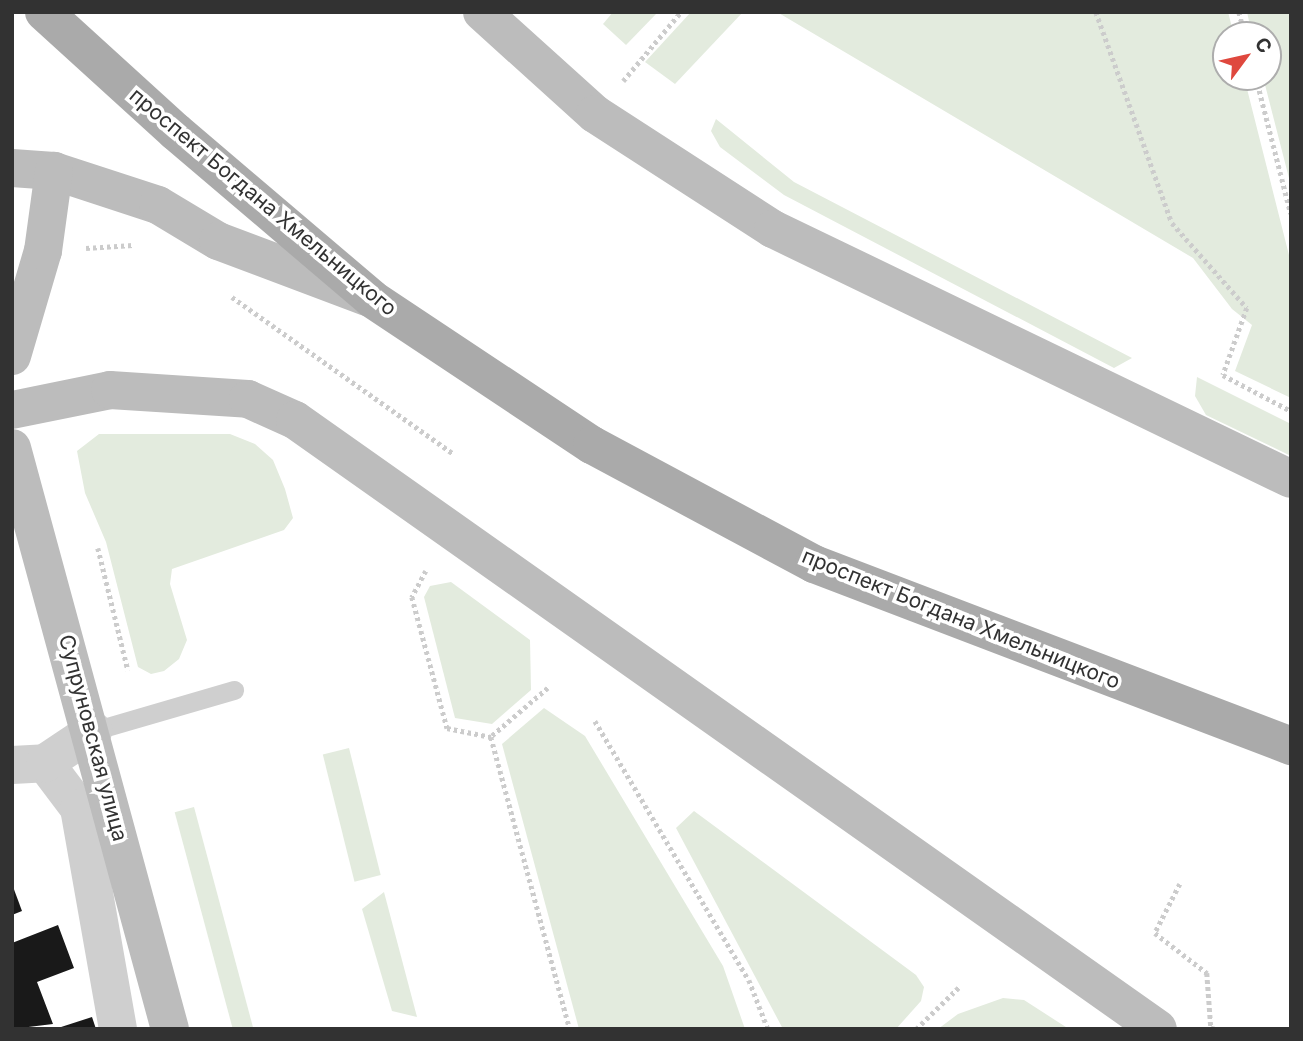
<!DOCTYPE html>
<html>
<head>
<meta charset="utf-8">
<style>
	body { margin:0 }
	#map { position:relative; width:1303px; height:1041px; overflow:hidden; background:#fff; font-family:Inter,sans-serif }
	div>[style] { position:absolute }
	.green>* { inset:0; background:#e3ebde; transform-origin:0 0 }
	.building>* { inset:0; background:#191919 }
	.path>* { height:4.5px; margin-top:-2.25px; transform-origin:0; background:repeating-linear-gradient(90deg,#ccc 0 3.5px,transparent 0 7px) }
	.lane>* { height:19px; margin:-9.5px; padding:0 9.5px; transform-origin:9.5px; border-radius:9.5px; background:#cfcfcf }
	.street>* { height:38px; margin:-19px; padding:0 19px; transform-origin:19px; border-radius:19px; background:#cfcfcf }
	.secondary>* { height:38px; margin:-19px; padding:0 19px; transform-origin:19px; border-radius:19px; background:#bcbcbc }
	.primary>* { height:38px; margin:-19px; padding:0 19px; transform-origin:19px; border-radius:19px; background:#aaa }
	span { translate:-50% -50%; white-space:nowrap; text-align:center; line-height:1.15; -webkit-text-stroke:7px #fff; paint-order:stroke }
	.street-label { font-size:21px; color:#323232 }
	.frame { position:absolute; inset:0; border:14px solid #323232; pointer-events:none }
	.north { position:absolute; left:1212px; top:21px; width:70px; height:70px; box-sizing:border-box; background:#fff; border:2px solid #adadad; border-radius:50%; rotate:57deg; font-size:19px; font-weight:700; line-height:28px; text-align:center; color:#323232 }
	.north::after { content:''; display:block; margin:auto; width:24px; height:32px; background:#df483e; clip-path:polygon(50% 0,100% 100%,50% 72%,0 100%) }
</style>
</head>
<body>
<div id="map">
	<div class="green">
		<div style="clip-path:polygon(613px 12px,658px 12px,626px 45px,603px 24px)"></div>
		<div style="clip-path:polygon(691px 12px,743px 12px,675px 84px,645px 62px)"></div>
		<div style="clip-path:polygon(777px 12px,1228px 12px,1234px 35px,1226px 35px,1226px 77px,1244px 77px,1291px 263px,1291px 398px,1235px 371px,1252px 325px,1232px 309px,1193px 258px)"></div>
		<div style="clip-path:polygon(1247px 12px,1291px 12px,1291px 186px,1263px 77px,1268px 77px,1268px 35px,1252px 35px)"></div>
		<div style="clip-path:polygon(716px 119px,794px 182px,1132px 358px,1114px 368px,784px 195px,720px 147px,711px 131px)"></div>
		<div style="clip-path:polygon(1197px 377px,1291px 424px,1291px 456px,1206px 415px,1195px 396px)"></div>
		<div style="clip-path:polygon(99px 434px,230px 434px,255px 444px,273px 460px,285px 489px,293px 518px,284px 530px,172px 569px,170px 584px,187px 640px,179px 659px,164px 671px,151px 674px,138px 667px,106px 542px,85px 493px,77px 451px)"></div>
		<div style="clip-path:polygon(451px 582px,530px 640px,531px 690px,492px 724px,455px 718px,424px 597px,430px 586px)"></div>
		<div style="clip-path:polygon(544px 708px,585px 736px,723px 966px,745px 1029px,579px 1029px,502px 744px)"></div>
		<div style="left:349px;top:748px;width:131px;height:27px;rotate:76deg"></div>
		<div style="left:194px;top:807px;width:230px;height:20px;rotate:75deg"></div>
		<div style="clip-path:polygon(694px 811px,916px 975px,924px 987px,921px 1001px,896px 1029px,783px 1029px,676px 828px)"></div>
		<div style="clip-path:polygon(384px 892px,417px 1017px,392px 1011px,362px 909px)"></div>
		<div style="clip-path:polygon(1003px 998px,1024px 1000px,1069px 1029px,938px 1029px,958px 1014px)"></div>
	</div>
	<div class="building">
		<div style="clip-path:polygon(12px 884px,22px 911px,12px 915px)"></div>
		<div style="clip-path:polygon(58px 925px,74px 968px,37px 982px,53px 1024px,12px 1029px,12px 943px)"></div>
		<div style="clip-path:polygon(92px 1017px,96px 1029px,58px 1029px,58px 1028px)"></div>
	</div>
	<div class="path">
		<div style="left:1096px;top:12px;width:224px;rotate:70.2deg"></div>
		<div style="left:1172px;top:223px;width:113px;rotate:48.6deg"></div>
		<div style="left:1247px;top:308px;width:71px;rotate:109.7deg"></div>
		<div style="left:1223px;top:375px;width:77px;rotate:27.9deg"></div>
		<div style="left:1239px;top:12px;width:24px;rotate:75deg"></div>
		<div style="left:1256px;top:77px;width:141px;rotate:75.7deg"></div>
		<div style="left:623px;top:81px;width:90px;rotate:-50deg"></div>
		<div style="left:86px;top:248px;width:47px;rotate:-3.7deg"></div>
		<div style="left:232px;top:297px;width:272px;rotate:35.3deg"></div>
		<div style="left:98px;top:548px;width:126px;rotate:76.2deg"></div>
		<div style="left:426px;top:571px;width:30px;rotate:118deg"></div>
		<div style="left:412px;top:597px;width:136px;rotate:75deg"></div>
		<div style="left:447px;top:728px;width:45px;rotate:11.6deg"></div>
		<div style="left:548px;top:688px;width:75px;rotate:139.3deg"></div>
		<div style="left:491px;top:737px;width:302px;rotate:74.9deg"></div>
		<div style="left:595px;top:721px;width:301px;rotate:59.3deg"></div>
		<div style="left:749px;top:980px;width:53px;rotate:68.8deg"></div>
		<div style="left:1180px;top:884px;width:55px;rotate:117deg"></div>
		<div style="left:1155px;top:933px;width:66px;rotate:37.6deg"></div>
		<div style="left:1207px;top:973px;width:55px;rotate:85.8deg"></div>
		<div style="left:1211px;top:1028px;width:5px;rotate:11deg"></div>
		<div style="left:916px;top:1029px;width:62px;rotate:-44.3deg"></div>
	</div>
	<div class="lane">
		<div style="left:93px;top:731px;width:147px;rotate:-16.2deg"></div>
	</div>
	<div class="street">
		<div style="left:45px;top:763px;width:56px;rotate:52.9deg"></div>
		<div style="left:79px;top:808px;width:224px;rotate:80deg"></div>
		<div style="left:12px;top:765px;width:33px;rotate:-3deg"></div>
		<div style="left:45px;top:763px;width:58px;rotate:-33.7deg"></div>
	</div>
	<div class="secondary">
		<div style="left:482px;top:12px;width:152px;rotate:42.1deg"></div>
		<div style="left:595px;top:114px;width:212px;rotate:32.9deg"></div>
		<div style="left:773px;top:229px;width:575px;rotate:25.76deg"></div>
		<div style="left:12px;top:168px;width:42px;rotate:4.1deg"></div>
		<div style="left:54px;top:171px;width:109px;rotate:18.1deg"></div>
		<div style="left:158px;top:205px;width:70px;rotate:31deg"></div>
		<div style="left:218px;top:241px;width:159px;rotate:20.6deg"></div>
		<div style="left:12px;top:356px;width:109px;rotate:-73.6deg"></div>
		<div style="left:43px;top:251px;width:81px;rotate:-82.2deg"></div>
		<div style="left:12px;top:410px;width:100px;rotate:-11.5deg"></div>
		<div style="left:110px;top:390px;width:138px;rotate:3.7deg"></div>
		<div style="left:248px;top:399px;width:51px;rotate:24.1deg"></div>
		<div style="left:295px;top:420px;width:1056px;rotate:35.21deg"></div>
		<div style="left:12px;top:448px;width:602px;rotate:74.79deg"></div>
	</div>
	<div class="primary">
		<div style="left:44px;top:12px;width:178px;rotate:42.3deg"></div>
		<div style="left:176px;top:132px;width:257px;rotate:40.4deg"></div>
		<div style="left:372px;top:299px;width:264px;rotate:33.6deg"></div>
		<div style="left:592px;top:445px;width:252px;rotate:28.2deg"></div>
		<div style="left:814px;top:564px;width:511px;rotate:20.88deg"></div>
	</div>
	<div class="street-label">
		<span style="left:263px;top:202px;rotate:40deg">проспект Богдана Хмельницкого</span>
		<span style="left:961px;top:619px;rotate:22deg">проспект Богдана Хмельницкого</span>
		<span style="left:93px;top:738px;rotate:75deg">Супруновская улица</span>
	</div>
	<div class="frame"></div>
	<div class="north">С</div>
</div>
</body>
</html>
